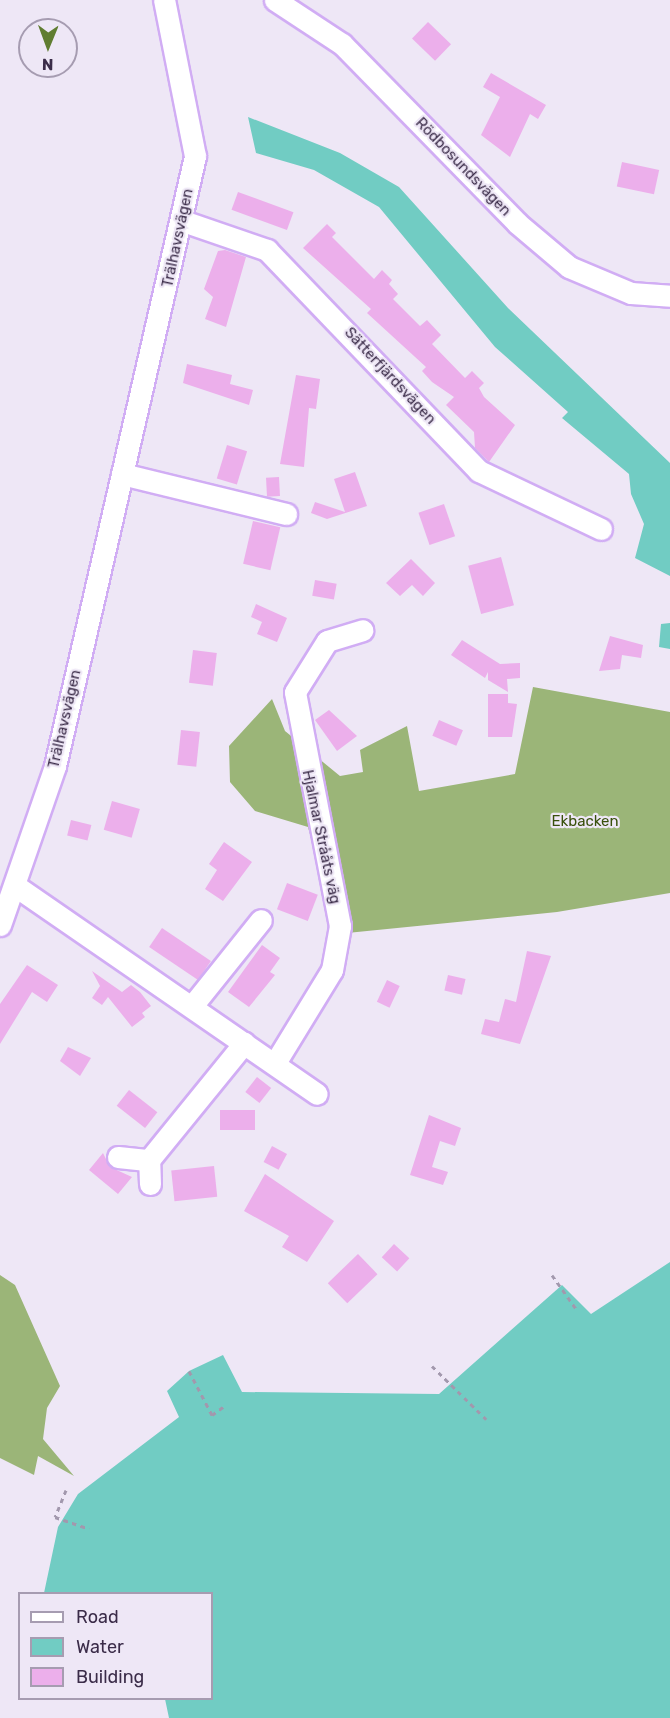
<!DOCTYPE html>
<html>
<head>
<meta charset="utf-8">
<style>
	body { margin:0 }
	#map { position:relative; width:670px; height:1718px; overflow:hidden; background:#eee7f6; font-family:Rubik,sans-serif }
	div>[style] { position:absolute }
	.forest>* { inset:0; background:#9bb578 }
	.water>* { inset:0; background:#71ccc3 }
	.building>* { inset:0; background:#ecafeb; transform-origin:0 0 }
	.path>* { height:3px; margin-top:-1.5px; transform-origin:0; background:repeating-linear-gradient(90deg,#a298ad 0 4.5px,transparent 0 9px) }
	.roads { filter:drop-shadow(2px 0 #d1adf4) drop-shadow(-2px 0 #d1adf4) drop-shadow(0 2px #d1adf4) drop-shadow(0 -2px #d1adf4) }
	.minor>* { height:21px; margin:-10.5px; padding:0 10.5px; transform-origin:10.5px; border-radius:10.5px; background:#fff }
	span { translate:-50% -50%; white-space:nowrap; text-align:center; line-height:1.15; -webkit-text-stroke:4.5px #eee7f6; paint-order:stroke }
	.street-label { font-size:15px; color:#3b2c49 }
	.park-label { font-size:15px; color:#39500c }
	.legend { position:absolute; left:18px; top:1592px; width:195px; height:108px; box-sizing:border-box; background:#eee7f6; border:2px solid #a69cb1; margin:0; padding:8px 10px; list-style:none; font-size:18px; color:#3b2c49 }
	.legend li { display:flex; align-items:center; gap:12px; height:30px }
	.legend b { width:30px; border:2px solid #a69cb1 }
	.north { position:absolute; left:18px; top:18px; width:60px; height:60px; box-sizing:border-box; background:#eee7f6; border:2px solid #a69cb1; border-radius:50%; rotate:181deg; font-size:16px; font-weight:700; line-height:24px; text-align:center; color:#3b2c49 }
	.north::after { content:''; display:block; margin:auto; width:21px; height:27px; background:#607d31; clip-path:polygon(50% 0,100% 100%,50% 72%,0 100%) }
</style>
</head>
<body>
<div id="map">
	<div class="forest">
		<div style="clip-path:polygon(533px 687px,670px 712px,670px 893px,557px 912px,337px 934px,308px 827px,255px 811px,230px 782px,229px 746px,272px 699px,285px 731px,340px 776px,363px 772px,360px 750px,407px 726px,419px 791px,515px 774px)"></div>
		<div style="clip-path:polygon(0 1275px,15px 1285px,60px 1386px,47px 1408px,43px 1439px,74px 1476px,38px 1456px,34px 1475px,0 1458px)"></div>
	</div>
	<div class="water">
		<div style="clip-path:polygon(248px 117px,340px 153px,399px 187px,508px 308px,670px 463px,670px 576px,635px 558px,644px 524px,631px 494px,629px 474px,562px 418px,568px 412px,495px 347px,379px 207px,314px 170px,256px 153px)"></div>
		<div style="clip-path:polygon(670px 623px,670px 649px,659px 647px,661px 624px)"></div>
		<div style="clip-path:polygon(670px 1262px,670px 1718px,169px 1718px,165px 1699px,212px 1698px,212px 1594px,44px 1593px,58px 1527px,78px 1494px,179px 1417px,167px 1391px,189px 1371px,223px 1355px,242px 1392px,439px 1394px,562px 1285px,591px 1314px)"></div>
	</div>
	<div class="building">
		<div style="left:428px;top:22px;width:32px;height:23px;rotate:44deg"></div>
		<div style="clip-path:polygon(491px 73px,546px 105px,538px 119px,530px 114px,510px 157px,481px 135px,500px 97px,483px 87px)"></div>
		<div style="left:622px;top:162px;width:38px;height:25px;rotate:12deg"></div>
		<div style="left:238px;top:192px;width:59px;height:19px;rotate:20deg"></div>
		<div style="clip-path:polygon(327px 224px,336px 233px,332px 237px,374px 279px,382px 270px,392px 280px,389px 284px,398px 294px,393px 299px,420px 326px,427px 320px,441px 335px,432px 344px,465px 378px,472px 371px,484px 383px,479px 388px,484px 397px,515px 425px,489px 462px,475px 448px,474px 432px,446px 405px,454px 397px,432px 382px,422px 371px,426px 367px,367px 313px,371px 309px,303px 248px)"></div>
		<div style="clip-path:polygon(225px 250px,246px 257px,226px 327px,205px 319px,213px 297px,204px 289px,218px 251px)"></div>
		<div style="clip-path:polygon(187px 364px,232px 375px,230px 384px,253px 390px,249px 405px,183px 383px)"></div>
		<div style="clip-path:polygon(296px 375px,320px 379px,316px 409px,309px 408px,304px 467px,280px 464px)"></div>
		<div style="left:227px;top:445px;width:21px;height:35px;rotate:17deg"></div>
		<div style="clip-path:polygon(355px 472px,367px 506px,327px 519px,311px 513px,315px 502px,345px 512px,334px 479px)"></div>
		<div style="left:279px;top:477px;width:19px;height:13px;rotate:87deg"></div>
		<div style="left:444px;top:504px;width:34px;height:27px;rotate:71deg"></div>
		<div style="left:253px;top:521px;width:28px;height:44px;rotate:13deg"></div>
		<div style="left:501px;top:557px;width:50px;height:34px;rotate:75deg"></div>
		<div style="clip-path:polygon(411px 559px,435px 583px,423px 596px,412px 585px,400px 596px,386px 583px)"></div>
		<div style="left:315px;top:580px;width:22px;height:16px;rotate:10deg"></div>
		<div style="clip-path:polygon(256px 604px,287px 618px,277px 642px,257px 634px,262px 622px,251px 617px)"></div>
		<div style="clip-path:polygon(610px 636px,643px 645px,641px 658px,622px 655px,620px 669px,599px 671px)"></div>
		<div style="clip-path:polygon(462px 640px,500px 664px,520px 663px,520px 678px,507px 679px,508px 692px,488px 680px,488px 672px,485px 678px,451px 655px)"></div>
		<div style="left:193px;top:650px;width:24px;height:33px;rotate:7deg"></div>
		<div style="clip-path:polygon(488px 694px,508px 694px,508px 703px,517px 704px,512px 737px,488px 737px)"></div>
		<div style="clip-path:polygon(329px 710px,357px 736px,337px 751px,315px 720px)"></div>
		<div style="left:439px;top:720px;width:26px;height:17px;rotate:23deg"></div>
		<div style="left:181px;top:730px;width:19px;height:35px;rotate:6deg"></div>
		<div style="left:112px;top:801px;width:29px;height:30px;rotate:16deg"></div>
		<div style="left:71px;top:820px;width:21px;height:16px;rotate:14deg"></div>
		<div style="clip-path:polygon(224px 842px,252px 862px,223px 901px,205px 889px,217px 870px,209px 864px)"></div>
		<div style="left:287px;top:883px;width:33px;height:28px;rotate:21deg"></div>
		<div style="left:162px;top:928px;width:59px;height:23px;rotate:34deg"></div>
		<div style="clip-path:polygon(262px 945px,280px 958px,270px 972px,275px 975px,249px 1007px,228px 992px)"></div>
		<div style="clip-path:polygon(527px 951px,551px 956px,520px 1044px,481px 1034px,485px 1019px,499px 1022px,505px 999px,516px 1002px)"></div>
		<div style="clip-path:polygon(27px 965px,58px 985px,47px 1002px,32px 992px,0 1044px,0 1004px)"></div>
		<div style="clip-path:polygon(92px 971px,122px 992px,131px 985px,140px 992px,151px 1006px,142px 1013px,145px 1017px,132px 1027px,108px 997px,102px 1005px,92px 998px,100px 986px)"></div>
		<div style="left:448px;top:975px;width:18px;height:16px;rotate:13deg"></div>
		<div style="left:387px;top:980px;width:14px;height:24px;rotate:25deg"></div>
		<div style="clip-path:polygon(68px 1047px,91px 1058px,80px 1076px,60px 1061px)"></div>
		<div style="left:257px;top:1077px;width:18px;height:19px;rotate:38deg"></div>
		<div style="left:129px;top:1090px;width:36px;height:20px;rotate:38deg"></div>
		<div style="left:255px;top:1110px;width:20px;height:35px;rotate:90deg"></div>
		<div style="clip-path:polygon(429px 1115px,461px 1128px,455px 1146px,440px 1141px,432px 1167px,448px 1172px,443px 1185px,410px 1175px)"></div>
		<div style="left:272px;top:1146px;width:17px;height:18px;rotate:28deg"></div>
		<div style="clip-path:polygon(103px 1153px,110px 1167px,132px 1177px,118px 1194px,89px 1170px)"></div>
		<div style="left:214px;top:1166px;width:31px;height:43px;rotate:84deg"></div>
		<div style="clip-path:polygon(265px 1174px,334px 1221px,307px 1262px,282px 1247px,289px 1236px,244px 1211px)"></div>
		<div style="left:394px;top:1244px;width:21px;height:18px;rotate:43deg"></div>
		<div style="left:358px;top:1254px;width:28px;height:42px;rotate:46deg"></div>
	</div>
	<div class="path">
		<div style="left:552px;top:1275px;width:43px;rotate:54.5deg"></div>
		<div style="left:432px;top:1366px;width:76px;rotate:44.5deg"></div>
		<div style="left:189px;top:1371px;width:50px;rotate:62.4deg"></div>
		<div style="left:212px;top:1415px;width:14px;rotate:-36deg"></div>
		<div style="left:66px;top:1490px;width:29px;rotate:112deg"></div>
		<div style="left:55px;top:1517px;width:36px;rotate:19deg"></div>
	</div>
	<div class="roads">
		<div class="minor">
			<div style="left:275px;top:0;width:80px;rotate:33.3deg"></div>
			<div style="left:342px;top:44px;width:250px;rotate:45.6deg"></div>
			<div style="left:517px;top:223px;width:68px;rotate:40.2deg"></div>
			<div style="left:569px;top:267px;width:67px;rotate:22.8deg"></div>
			<div style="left:631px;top:293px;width:39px;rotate:4deg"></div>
			<div style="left:183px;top:221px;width:89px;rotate:19deg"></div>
			<div style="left:267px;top:250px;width:306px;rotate:46.2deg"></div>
			<div style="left:479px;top:471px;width:135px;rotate:25.4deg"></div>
			<div style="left:122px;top:474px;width:169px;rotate:13.7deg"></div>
			<div style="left:17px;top:887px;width:364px;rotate:34.6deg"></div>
			<div style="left:0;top:925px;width:168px;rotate:-70.9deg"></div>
			<div style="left:55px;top:766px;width:626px;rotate:-77.07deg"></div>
			<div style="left:195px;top:156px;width:159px;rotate:-101.2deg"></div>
			<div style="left:192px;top:1006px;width:110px;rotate:-51.3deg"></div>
			<div style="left:275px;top:1063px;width:109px;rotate:-58.5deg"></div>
			<div style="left:332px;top:970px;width:45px;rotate:-79.7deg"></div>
			<div style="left:340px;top:926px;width:238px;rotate:-100.9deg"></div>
			<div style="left:295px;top:692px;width:60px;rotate:-57.9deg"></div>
			<div style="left:327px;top:641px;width:37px;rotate:-17deg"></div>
			<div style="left:118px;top:1157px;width:31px;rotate:6deg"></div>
			<div style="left:150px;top:1184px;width:24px;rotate:-92deg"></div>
			<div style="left:149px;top:1160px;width:151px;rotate:-50.9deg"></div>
		</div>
	</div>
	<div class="street-label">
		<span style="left:463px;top:167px;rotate:46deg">Rödbosundsvägen</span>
		<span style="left:178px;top:238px;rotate:-78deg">Trälhavsvägen</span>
		<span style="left:390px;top:376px;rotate:47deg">Sätterfjärdsvägen</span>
		<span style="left:65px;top:719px;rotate:-77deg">Trälhavsvägen</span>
		<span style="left:321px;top:837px;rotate:78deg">Hjalmar Strååts väg</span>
	</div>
	<div class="park-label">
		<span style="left:585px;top:822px">Ekbacken</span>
	</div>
	<ul class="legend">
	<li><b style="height:8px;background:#fff"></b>Road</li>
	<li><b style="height:16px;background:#71ccc3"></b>Water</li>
	<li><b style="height:16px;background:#ecafeb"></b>Building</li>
	</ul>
	<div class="north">N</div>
</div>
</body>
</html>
